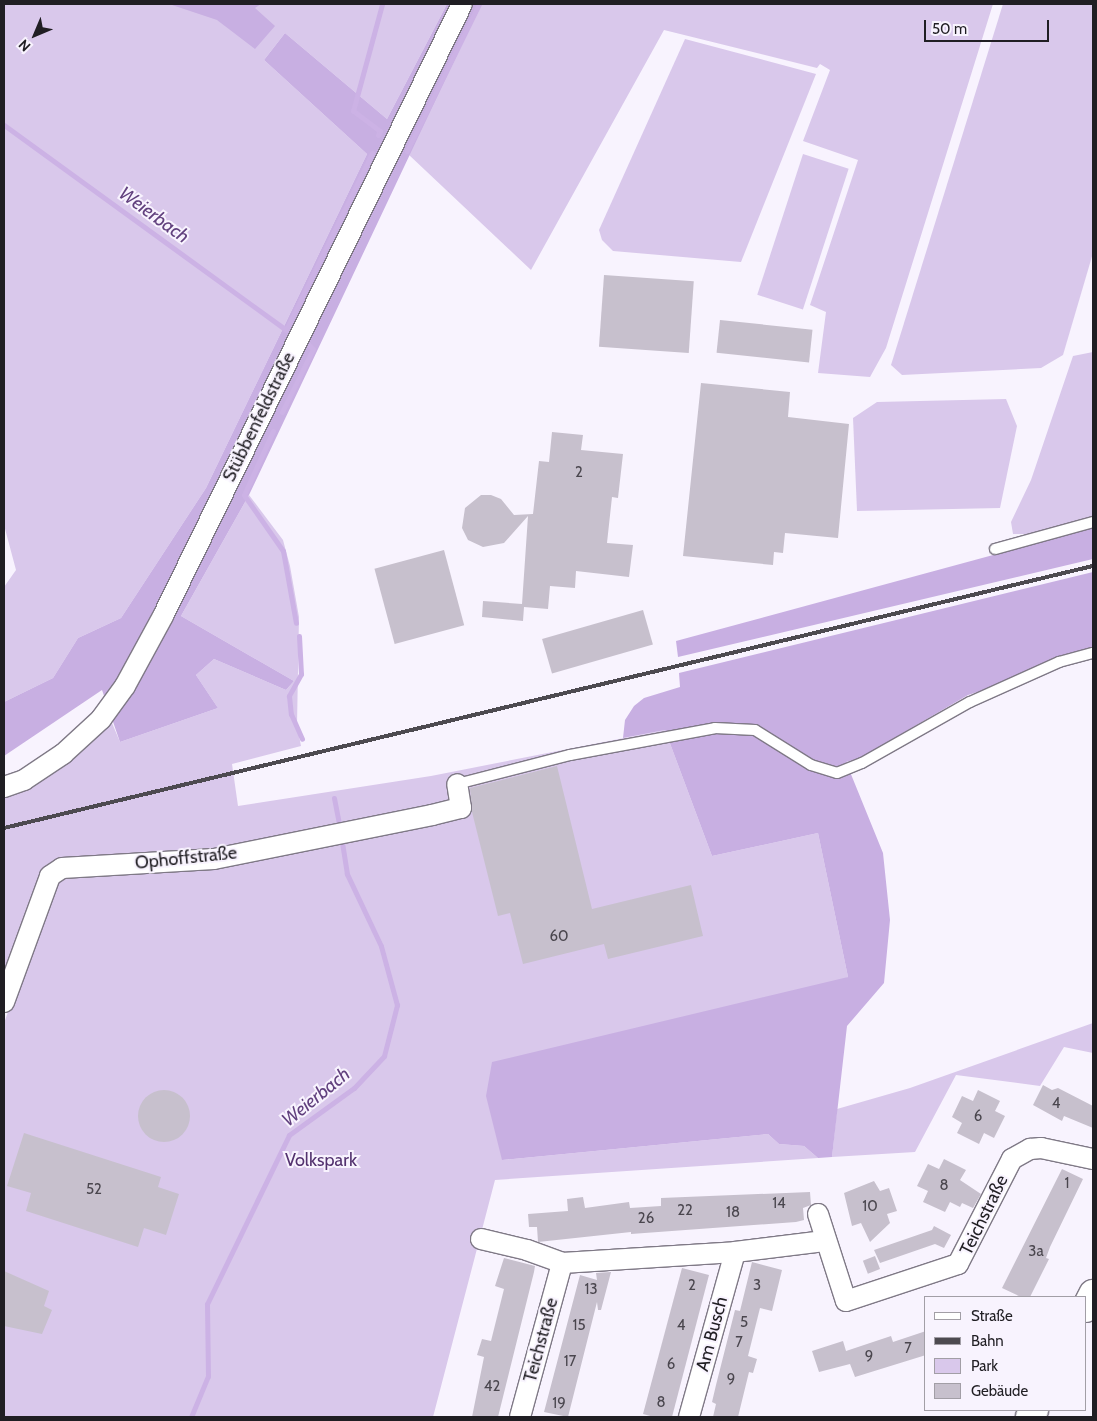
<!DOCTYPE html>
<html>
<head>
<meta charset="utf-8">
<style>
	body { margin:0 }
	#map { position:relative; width:1097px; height:1421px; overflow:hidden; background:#f8f3fe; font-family:Cabin,sans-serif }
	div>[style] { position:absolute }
	.green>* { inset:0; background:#d9c8eb; transform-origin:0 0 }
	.forest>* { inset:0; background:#c8afe2 }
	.stream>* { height:5px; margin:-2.5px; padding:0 2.5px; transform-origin:2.5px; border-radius:2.5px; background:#ccb2e5 }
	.building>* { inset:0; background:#c7c0cd; transform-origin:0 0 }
	.round { border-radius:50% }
	.roads { filter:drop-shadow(1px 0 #7f7986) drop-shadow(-1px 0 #7f7986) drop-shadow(0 1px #7f7986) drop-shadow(0 -1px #7f7986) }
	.lane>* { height:10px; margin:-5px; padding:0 5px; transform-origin:5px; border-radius:5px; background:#fff }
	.street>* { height:20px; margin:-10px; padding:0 10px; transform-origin:10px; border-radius:10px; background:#fff }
	.secondary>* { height:28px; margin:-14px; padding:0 14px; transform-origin:14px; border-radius:14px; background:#fff }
	.rail>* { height:4px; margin:-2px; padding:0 2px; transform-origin:2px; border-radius:2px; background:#4d4a50 }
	span { translate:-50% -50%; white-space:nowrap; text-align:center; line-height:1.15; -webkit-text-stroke:4px #f8f3fe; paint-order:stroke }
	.number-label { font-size:15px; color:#4a464e }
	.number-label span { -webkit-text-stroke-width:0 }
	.street-label { font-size:18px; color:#201e23 }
	.park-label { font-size:18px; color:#53326f }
	.water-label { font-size:19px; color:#61407e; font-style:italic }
	.frame { position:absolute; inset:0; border:5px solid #201e23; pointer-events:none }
	.legend { position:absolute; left:924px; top:1296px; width:162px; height:115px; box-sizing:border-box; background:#f8f3fe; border:1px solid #a29ea6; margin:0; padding:6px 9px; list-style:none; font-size:15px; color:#201e23 }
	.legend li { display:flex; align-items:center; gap:10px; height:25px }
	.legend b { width:25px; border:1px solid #a29ea6 }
	.north { position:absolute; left:10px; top:10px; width:50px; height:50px; -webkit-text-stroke:4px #f8f3fe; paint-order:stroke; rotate:225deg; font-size:14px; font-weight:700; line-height:20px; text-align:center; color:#201e23 }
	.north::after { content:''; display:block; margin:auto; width:18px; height:22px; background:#201e23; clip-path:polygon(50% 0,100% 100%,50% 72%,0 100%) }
	.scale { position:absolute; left:924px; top:20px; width:125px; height:22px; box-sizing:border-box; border:2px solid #201e23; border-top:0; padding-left:6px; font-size:15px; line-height:18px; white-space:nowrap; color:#201e23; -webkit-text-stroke:4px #f8f3fe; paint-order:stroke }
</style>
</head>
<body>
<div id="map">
	<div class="green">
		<div style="clip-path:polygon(4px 4px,447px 4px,387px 119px,285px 33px,264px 60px,367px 154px,206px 488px,121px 618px,78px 638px,53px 678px,4px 702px,4px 587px,16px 570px,4px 525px)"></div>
		<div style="clip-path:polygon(481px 4px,993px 4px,886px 348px,870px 377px,818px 373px,826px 312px,810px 305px,858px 160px,803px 141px,830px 70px,820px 64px,817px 68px,664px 30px,531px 270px,408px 154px)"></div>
		<div style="clip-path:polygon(1003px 4px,1093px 4px,1093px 253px,1063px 355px,1041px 368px,902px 375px,891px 365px)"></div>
		<div style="clip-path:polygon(685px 39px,816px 74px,741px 262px,613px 251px,602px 240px,599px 230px)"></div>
		<div style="left:803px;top:154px;width:48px;height:148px;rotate:18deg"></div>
		<div style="clip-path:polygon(1093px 352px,1093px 516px,1030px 534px,1013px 534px,1011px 522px,1031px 480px,1073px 356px)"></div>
		<div style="clip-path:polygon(1006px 399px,1017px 426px,1000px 508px,857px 511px,853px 418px,877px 402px)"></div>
		<div style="clip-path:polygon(249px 495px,283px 540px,290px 566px,299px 617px,297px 725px,301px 746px,232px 764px,238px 806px,431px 776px,665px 730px,712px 856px,818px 833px,848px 977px,502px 1160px,768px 1134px,779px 1144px,804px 1146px,818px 1158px,495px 1180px,433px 1417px,4px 1417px,4px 1023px,58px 876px,4px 989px,4px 796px,31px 784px,74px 758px,112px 723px,120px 742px,218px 708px,196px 675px,214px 659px,286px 690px,294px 681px,181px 616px)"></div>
		<div style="clip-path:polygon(1093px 1023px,1093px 1053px,1064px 1047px,1040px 1086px,956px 1075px,915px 1152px,832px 1157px,837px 1109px,910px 1088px)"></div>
	</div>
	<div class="forest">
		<div style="clip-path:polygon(169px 4px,261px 4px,255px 8px,275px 26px,255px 49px,217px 20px)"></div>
		<div style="clip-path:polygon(447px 4px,481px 4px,249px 495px,181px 616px,294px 681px,286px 690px,214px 659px,196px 675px,218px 708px,120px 742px,102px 690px,4px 756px,4px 702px,53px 678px,78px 638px,121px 618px,206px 488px,367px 154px,264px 60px,285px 33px,387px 119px)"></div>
		<div style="clip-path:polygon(1093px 528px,1093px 559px,678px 657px,676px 641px)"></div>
		<div style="clip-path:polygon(1093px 572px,1093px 655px,968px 695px,860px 758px,846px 762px,883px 853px,890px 920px,884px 983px,847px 1026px,832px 1157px,818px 1158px,804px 1146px,779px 1144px,768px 1134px,502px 1160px,486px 1096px,492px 1062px,848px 977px,818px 833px,712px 856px,665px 730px,623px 738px,625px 720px,634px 706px,644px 698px,680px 687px,679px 673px)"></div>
	</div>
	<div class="stream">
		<div style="left:4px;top:125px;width:349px;rotate:36deg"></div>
		<div style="left:286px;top:330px;width:197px;rotate:-64.1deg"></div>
		<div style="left:378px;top:135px;width:4px;rotate:-63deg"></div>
		<div style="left:380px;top:131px;width:34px;rotate:-143deg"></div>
		<div style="left:353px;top:111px;width:111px;rotate:-74.8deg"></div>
		<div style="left:407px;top:151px;width:164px;rotate:-63.9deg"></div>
		<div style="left:282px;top:412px;width:70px;rotate:-63.8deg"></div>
		<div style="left:313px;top:349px;width:6px;rotate:-135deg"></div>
		<div style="left:273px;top:431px;width:70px;rotate:114.4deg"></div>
		<div style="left:244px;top:495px;width:68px;rotate:55.1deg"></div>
		<div style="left:283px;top:551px;width:73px;rotate:79.8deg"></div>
		<div style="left:299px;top:636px;width:38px;rotate:87deg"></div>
		<div style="left:301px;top:674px;width:25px;rotate:119deg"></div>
		<div style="left:289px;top:696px;width:18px;rotate:84deg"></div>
		<div style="left:291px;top:714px;width:27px;rotate:66deg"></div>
		<div style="left:334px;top:798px;width:33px;rotate:79deg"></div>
		<div style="left:191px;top:1417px;width:44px;rotate:-67.5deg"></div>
		<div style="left:208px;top:1376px;width:72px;rotate:-90.8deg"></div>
		<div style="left:207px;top:1304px;width:188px;rotate:-64.1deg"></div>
		<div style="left:289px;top:1135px;width:80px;rotate:-35.9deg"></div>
		<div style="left:354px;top:1088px;width:44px;rotate:-46.8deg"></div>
		<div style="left:384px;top:1056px;width:53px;rotate:-75.7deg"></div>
		<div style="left:397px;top:1005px;width:61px;rotate:-105.2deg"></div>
		<div style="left:381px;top:946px;width:80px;rotate:-115.3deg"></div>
		<div style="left:347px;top:874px;width:36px;rotate:-99deg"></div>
	</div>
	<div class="building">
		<div style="left:604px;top:275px;width:90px;height:72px;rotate:4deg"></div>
		<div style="left:720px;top:320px;width:93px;height:33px;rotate:6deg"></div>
		<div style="clip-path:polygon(701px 383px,790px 392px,788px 417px,849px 424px,838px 538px,785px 533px,783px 553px,774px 552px,773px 565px,683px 556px)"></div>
		<div style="clip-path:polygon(552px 432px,583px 435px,581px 450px,623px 454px,618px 498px,612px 497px,607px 543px,633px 545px,629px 577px,576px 571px,575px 588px,550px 586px,548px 609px,524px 607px,523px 621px,482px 617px,483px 601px,522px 604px,528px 516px,504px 543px,483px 547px,468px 540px,462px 528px,465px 508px,481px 495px,491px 495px,501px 499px,514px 515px,533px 514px,539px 461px,549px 462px)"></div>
		<div style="left:444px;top:550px;width:78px;height:72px;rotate:75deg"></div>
		<div style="left:643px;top:610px;width:36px;height:105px;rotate:74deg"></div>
		<div style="clip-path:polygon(557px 766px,592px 909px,691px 885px,703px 936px,608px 959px,604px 944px,523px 964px,510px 913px,498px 916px,472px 812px,470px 788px)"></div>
		<div style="clip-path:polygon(1043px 1085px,1052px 1090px,1058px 1088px,1093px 1106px,1093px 1128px,1064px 1116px,1062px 1121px,1033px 1105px)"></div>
		<div class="round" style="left:138px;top:1090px;width:52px;height:52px"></div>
		<div style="clip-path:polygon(978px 1090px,1000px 1101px,995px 1111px,1005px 1116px,994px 1138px,984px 1133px,979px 1144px,957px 1133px,962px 1123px,952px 1117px,962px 1096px,973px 1101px)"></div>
		<div style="clip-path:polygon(24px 1133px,161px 1177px,158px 1187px,179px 1194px,166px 1235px,144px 1228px,138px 1247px,26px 1211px,31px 1193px,7px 1186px)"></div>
		<div style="clip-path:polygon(944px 1159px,966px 1170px,960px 1180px,981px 1194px,973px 1208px,962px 1203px,960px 1207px,950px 1202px,945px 1212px,923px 1202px,928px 1191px,917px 1186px,928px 1164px,939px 1169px)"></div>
		<div style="clip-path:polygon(1062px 1169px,1083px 1179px,1050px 1247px,1046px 1258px,1049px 1259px,1030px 1297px,1021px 1297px,1002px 1288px)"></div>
		<div style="clip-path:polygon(874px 1181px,880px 1191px,889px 1188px,897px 1211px,887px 1214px,890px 1223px,870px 1242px,861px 1223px,852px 1226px,844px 1193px)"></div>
		<div style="clip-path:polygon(810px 1192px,811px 1205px,803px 1208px,804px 1220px,796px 1222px,631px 1234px,631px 1232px,538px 1242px,537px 1227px,529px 1227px,528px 1214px,568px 1211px,567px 1199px,583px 1197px,585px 1208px,629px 1202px,630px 1208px,661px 1206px,661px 1198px)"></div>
		<div style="clip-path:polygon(934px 1226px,951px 1235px,944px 1248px,935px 1244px,880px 1263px,874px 1250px,932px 1230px)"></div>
		<div style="left:875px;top:1256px;width:14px;height:13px;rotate:69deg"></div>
		<div style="clip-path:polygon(504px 1258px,535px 1266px,534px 1272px,498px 1417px,472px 1417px,484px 1357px,477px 1355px,482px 1339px,491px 1341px,504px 1289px,495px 1286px)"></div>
		<div style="clip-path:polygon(752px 1262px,782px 1270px,772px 1311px,760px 1308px,748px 1356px,757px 1359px,753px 1373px,749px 1372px,738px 1417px,713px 1417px,716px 1404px,712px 1402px,716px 1385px,735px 1310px,740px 1311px)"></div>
		<div style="clip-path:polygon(682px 1268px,709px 1275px,672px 1417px,654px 1417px,643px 1414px)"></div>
		<div style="clip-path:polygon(4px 1271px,49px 1291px,44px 1306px,52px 1310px,42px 1334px,4px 1326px)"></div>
		<div style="clip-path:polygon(611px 1272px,601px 1310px,598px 1310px,597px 1302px,568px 1417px,544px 1412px,580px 1275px,597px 1280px,596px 1273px)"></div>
		<div style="clip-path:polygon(926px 1331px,926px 1355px,855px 1377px,850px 1364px,819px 1372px,812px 1351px,843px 1341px,846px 1351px,891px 1336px,893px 1342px)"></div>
	</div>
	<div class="roads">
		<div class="lane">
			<div style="left:995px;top:549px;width:102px;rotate:-15.4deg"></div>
			<div style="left:457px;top:784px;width:117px;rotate:-14.4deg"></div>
			<div style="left:570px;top:755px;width:147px;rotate:-10.5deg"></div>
			<div style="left:715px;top:728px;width:40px;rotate:2.9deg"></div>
			<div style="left:755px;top:730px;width:66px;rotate:32deg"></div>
			<div style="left:811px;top:765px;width:27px;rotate:17deg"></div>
			<div style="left:837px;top:773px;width:27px;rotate:-22deg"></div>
			<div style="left:862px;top:763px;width:124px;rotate:-29.5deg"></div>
			<div style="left:970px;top:702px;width:98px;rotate:-24.2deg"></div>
			<div style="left:1059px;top:662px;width:35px;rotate:-15deg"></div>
		</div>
		<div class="street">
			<div style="left:4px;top:787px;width:21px;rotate:-19deg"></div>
			<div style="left:24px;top:780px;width:47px;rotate:-33.7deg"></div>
			<div style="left:63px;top:754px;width:52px;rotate:-42.6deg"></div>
			<div style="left:101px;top:719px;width:41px;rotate:-54deg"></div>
			<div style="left:125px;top:686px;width:80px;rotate:-61.5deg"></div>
			<div style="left:163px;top:616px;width:681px;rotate:-63.96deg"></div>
			<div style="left:4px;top:1002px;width:134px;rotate:-69.9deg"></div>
			<div style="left:50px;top:876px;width:14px;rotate:-34deg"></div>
			<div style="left:62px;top:868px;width:152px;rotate:-3.4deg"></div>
			<div style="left:214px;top:859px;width:222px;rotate:-11.4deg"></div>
			<div style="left:432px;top:815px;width:30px;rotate:-14deg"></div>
			<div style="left:461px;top:808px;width:24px;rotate:-99deg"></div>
			<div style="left:818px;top:1214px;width:91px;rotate:72.2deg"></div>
			<div style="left:846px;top:1301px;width:118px;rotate:-18.3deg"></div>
			<div style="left:958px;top:1264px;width:118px;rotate:-62.8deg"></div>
			<div style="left:1012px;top:1159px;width:21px;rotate:-29deg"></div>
			<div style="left:1030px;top:1149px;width:11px;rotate:-5deg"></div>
			<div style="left:1041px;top:1148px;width:53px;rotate:11.9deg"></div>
			<div style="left:481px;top:1239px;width:47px;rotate:13.4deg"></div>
			<div style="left:527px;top:1250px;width:37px;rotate:20deg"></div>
			<div style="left:520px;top:1417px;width:160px;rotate:-74.7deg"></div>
			<div style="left:562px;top:1263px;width:173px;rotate:-3.6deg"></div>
			<div style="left:735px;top:1252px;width:90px;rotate:-7deg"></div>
			<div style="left:689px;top:1417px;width:171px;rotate:-74.4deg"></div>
		</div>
		<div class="secondary">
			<div style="left:1086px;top:1308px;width:16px;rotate:-63deg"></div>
			<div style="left:1030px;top:1417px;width:8px;rotate:-60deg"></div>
		</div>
	</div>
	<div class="rail">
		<div style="left:4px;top:828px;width:1120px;rotate:-13.53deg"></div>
	</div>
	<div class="number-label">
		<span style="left:579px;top:473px">2</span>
		<span style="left:559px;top:937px">60</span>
		<span style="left:1056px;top:1104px">4</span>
		<span style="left:978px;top:1117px">6</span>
		<span style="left:1067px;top:1184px">1</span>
		<span style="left:944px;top:1186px">8</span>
		<span style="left:94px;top:1190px">52</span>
		<span style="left:779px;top:1204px">14</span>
		<span style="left:870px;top:1207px">10</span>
		<span style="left:685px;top:1211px">22</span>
		<span style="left:733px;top:1213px">18</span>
		<span style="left:646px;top:1219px">26</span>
		<span style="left:1036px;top:1252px">3a</span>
		<span style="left:692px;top:1286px">2</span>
		<span style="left:757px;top:1286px">3</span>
		<span style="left:591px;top:1290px">13</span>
		<span style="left:744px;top:1323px">5</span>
		<span style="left:579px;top:1326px">15</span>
		<span style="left:681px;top:1326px">4</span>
		<span style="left:739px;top:1343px">7</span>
		<span style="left:908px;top:1349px">7</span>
		<span style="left:869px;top:1357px">9</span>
		<span style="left:570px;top:1362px">17</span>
		<span style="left:671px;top:1365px">6</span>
		<span style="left:731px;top:1380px">9</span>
		<span style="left:492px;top:1387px">42</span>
		<span style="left:661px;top:1403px">8</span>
		<span style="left:559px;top:1404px">19</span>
	</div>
	<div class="street-label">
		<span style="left:259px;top:417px;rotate:-64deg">Stübbenfeldstraße</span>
		<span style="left:186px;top:858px;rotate:-6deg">Ophoffstraße</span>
		<span style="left:984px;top:1215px;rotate:-64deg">Teichstraße</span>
		<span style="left:712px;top:1334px;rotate:-75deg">Am Busch</span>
		<span style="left:541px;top:1340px;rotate:-75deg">Teichstraße</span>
	</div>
	<div class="park-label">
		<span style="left:321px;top:1160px">Volkspark</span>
	</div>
	<div class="water-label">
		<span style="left:154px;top:215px;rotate:36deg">Weierbach</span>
		<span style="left:316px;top:1097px;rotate:-39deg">Weierbach</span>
	</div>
	<div class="frame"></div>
	<ul class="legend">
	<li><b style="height:6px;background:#fff"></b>Straße</li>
	<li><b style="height:6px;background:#4d4a50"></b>Bahn</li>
	<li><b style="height:14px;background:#d9c8eb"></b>Park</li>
	<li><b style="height:14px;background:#c7c0cd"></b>Gebäude</li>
	</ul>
	<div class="north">N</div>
	<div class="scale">50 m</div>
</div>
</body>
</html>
